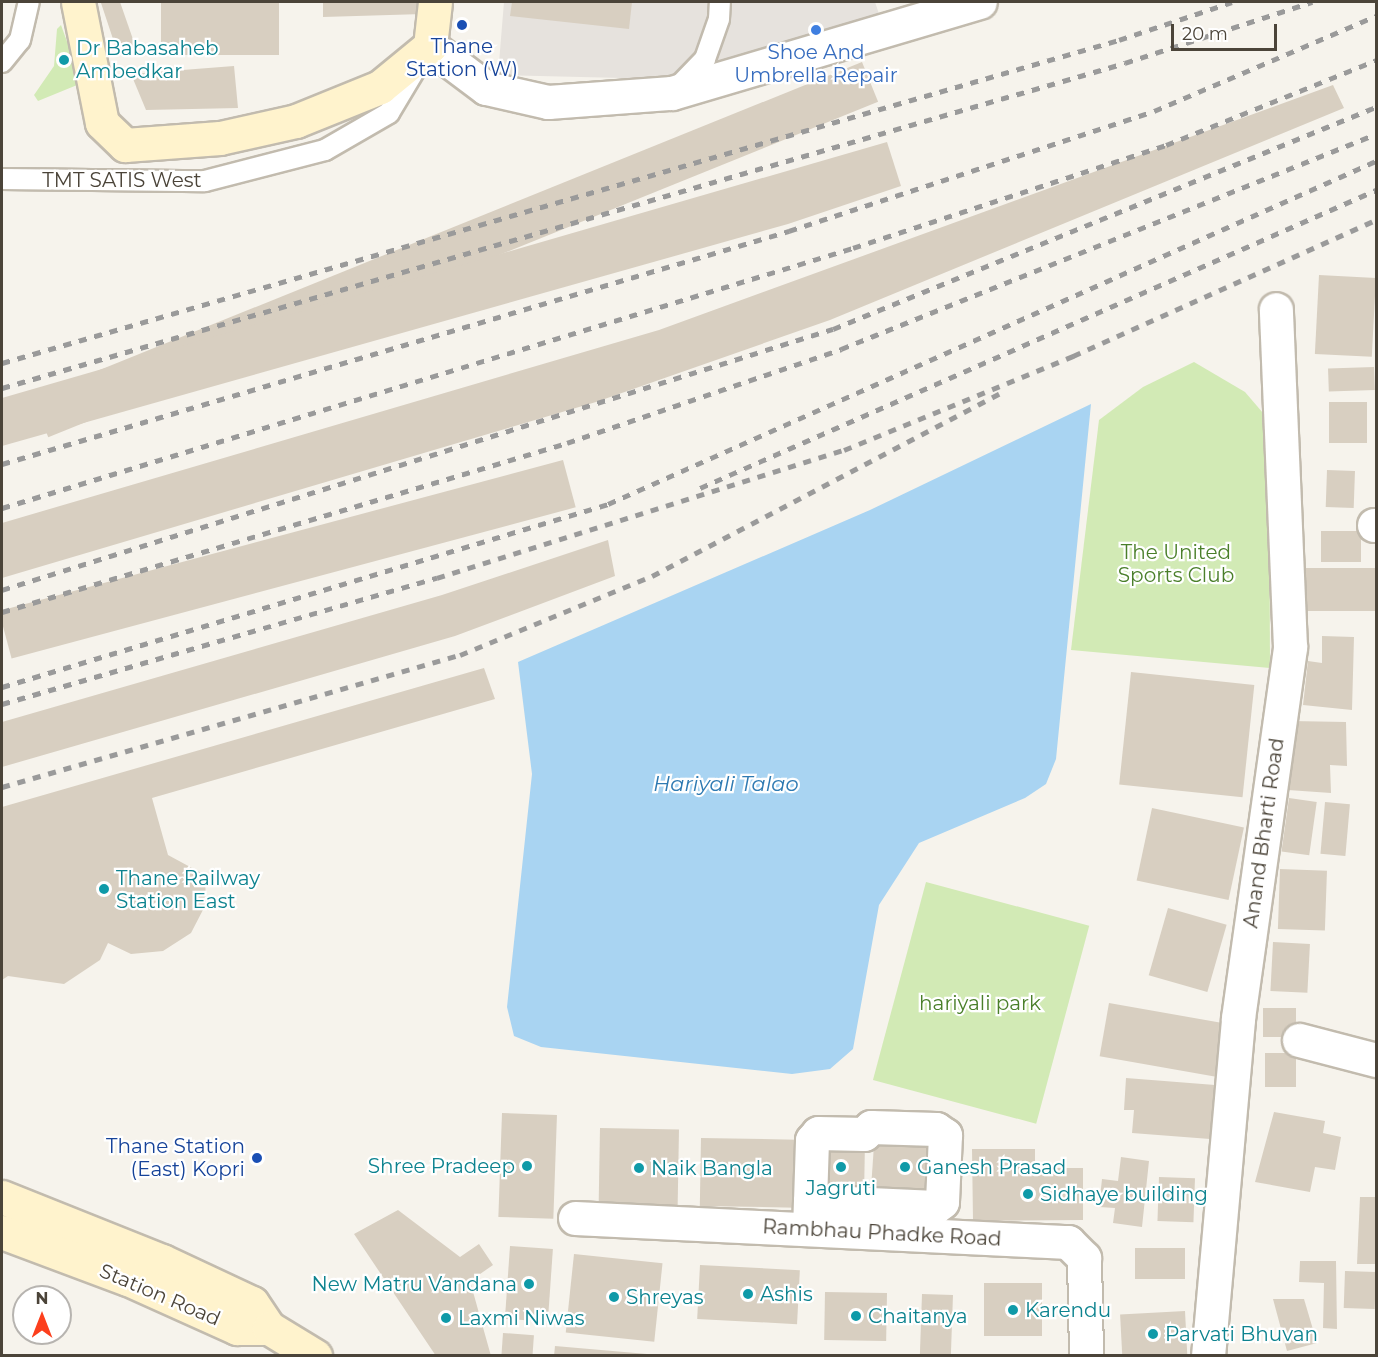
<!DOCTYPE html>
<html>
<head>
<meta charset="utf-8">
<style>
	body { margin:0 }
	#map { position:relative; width:1378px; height:1357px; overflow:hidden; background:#f6f3ec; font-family:Montserrat,sans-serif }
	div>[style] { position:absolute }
	.industrial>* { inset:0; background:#e6e2dd }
	.green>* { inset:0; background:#d2eab5; transform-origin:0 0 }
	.water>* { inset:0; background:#a9d4f2 }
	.building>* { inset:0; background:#d8cfc1; transform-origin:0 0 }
	.roads { filter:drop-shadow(2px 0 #c2bbae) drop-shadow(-2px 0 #c2bbae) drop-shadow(0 2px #c2bbae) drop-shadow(0 -2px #c2bbae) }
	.lane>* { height:20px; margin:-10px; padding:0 10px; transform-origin:10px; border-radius:10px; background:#fff }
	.street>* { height:33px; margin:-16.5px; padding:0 16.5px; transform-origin:16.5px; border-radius:16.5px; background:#fff }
	.secondary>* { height:33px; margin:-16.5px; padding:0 16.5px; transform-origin:16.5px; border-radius:16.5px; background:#fff3cd }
	.rail>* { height:4.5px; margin-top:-2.25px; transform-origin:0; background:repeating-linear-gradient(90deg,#9a9a9a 0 8px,transparent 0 16px) }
	.dots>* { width:16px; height:16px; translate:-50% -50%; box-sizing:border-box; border:3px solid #fff; border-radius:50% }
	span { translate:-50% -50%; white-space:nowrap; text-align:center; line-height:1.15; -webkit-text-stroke:4.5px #fff; paint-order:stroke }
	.transit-label { font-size:20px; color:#164399 }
	.right { translate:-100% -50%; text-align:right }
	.culture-label { font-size:20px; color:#0d838f }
	.left { translate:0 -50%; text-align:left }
	.shop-label { font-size:20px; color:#366cbe }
	.street-label { font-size:20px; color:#4b4439 }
	.park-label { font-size:20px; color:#4a7f2a }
	.water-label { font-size:21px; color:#2e7ab2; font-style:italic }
	.frame { position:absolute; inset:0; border:3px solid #4b4439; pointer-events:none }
	.north { position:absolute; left:12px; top:1285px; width:60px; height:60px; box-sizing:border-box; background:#fff; border:2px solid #b7b4b0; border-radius:50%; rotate:0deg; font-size:16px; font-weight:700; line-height:24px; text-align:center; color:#4b4439 }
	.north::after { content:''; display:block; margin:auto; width:21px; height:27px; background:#fc3f1d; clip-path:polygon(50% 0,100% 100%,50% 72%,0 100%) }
	.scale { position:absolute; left:1171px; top:24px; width:106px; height:27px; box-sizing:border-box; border:3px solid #4b4439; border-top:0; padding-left:8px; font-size:18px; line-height:21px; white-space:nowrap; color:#4b4439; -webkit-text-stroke:4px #fff; paint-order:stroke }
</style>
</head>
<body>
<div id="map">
	<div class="industrial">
		<div style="clip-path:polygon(504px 2px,875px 2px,880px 17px,664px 79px,498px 75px)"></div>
	</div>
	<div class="green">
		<div style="clip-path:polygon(61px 25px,82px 83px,38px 101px,34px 95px,54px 66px,57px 29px)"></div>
		<div style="clip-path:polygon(1194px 362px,1245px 392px,1269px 420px,1270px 668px,1071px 650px,1099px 420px,1143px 387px)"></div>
		<div style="left:926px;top:882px;width:169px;height:205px;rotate:15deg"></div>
	</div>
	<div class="water">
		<div style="clip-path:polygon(1091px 404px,1056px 759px,1046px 784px,1025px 798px,919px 843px,879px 905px,853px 1049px,830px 1069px,792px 1074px,541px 1047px,514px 1036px,507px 1007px,532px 774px,518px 662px,870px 510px)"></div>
	</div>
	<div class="building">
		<div style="clip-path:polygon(120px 2px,136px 48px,116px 48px,101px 3px)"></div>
		<div style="left:161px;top:2px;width:118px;height:53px"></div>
		<div style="clip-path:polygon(323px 2px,423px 2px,423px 14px,323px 17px)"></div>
		<div style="clip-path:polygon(512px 2px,632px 2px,629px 29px,510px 16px)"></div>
		<div style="left:862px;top:62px;width:43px;height:895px;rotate:68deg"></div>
		<div style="clip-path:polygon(234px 66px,238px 108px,146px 110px,131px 74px)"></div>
		<div style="clip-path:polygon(1333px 85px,1344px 108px,830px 320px,596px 402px,2px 578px,2px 523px,659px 330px)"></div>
		<div style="clip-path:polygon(887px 142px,901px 186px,788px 224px,2px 446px,2px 398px)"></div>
		<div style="left:1319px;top:275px;width:57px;height:79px;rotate:3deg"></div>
		<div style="left:1374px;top:367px;width:23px;height:46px;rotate:88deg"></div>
		<div style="left:1329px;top:402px;width:38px;height:41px"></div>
		<div style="left:563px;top:460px;width:49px;height:584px;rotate:75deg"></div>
		<div style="left:1327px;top:470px;width:28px;height:37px;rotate:2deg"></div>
		<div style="left:1321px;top:531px;width:40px;height:31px"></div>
		<div style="clip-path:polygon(608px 540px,615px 576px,455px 636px,2px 767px,2px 722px,442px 595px)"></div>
		<div style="left:1376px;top:568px;width:43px;height:79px;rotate:90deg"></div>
		<div style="clip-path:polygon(1322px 636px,1354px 637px,1352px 710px,1303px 705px,1308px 661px,1322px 663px)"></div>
		<div style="clip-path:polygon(484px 668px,495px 699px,152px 798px,168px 855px,205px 875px,206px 904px,191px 933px,163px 951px,131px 954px,108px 943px,100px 960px,64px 984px,8px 976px,2px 980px,2px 807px)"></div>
		<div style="left:1131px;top:672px;width:124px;height:113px;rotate:6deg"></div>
		<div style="clip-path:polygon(1291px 721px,1346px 722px,1347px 766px,1330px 765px,1331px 793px,1288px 790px)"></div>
		<div style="left:1289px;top:798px;width:28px;height:54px;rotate:8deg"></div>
		<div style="left:1325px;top:802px;width:25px;height:52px;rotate:5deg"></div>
		<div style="left:1152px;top:808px;width:94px;height:74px;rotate:12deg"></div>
		<div style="left:1280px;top:869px;width:47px;height:60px;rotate:2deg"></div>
		<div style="left:1168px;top:908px;width:61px;height:70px;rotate:16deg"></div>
		<div style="left:1273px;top:942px;width:37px;height:49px;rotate:3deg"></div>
		<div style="left:1109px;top:1003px;width:121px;height:54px;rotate:10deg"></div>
		<div style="left:1263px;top:1008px;width:33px;height:29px"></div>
		<div style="left:1265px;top:1053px;width:31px;height:34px"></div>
		<div style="clip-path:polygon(1126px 1078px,1215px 1085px,1210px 1139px,1132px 1133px,1134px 1110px,1124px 1110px)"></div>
		<div style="clip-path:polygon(1274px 1112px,1325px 1121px,1323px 1133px,1341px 1137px,1335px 1170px,1315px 1167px,1310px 1192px,1255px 1182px)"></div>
		<div style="left:502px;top:1113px;width:55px;height:104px;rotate:2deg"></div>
		<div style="left:600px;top:1128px;width:79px;height:79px;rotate:1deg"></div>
		<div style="left:875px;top:1131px;width:65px;height:68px;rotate:4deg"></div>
		<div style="left:701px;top:1138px;width:96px;height:68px;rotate:1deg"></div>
		<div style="left:820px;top:1140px;width:45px;height:54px;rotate:1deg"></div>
		<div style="clip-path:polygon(972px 1149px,1035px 1149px,1035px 1168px,1083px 1168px,1083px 1220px,973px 1221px)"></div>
		<div style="clip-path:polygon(1121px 1157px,1149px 1161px,1142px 1227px,1113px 1223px,1115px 1208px,1099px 1207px,1102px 1179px,1118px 1181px)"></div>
		<div style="left:1159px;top:1177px;width:36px;height:44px;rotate:2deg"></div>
		<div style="clip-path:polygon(1360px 1197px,1376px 1197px,1376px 1264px,1357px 1264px)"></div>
		<div style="clip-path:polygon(398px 1210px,460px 1257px,479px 1244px,493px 1265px,470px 1281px,491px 1356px,436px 1356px,354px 1234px)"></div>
		<div style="left:510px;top:1246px;width:43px;height:73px;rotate:4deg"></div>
		<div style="left:1135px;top:1248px;width:50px;height:31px"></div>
		<div style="left:574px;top:1254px;width:89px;height:79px;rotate:6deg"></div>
		<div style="clip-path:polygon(1300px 1261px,1336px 1261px,1337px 1329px,1323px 1328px,1324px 1283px,1299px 1282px)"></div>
		<div style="left:700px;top:1265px;width:100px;height:54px;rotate:3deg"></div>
		<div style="left:1345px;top:1271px;width:31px;height:37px;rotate:2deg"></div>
		<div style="left:984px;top:1283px;width:58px;height:53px"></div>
		<div style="left:825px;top:1292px;width:62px;height:48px;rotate:1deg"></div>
		<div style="left:922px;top:1294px;width:31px;height:62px;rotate:2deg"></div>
		<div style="clip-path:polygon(1273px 1299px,1304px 1299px,1317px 1343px,1287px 1351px)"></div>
		<div style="left:1185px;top:1311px;width:45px;height:65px;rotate:87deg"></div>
		<div style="left:503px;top:1333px;width:31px;height:23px;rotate:4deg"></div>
		<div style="clip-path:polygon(555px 1346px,647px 1354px,647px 1356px,554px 1356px)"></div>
	</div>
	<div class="roads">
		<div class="lane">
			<div style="left:2px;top:62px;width:28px;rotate:-51deg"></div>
			<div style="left:20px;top:40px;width:39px;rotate:-77deg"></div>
			<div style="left:678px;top:87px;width:39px;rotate:-46deg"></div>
			<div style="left:705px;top:59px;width:42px;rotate:-70.7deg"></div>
			<div style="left:719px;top:19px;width:17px;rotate:-87deg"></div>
			<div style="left:2px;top:179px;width:203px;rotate:0.6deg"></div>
			<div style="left:205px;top:181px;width:124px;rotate:-14.5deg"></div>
			<div style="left:325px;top:150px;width:74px;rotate:-30deg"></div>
			<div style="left:389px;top:113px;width:55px;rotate:-59.2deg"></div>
		</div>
		<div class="street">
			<div style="left:430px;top:46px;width:70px;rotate:36.9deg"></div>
			<div style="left:486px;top:88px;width:64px;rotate:12.7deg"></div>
			<div style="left:548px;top:102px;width:124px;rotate:-4.2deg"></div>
			<div style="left:672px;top:93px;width:321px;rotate:-16.5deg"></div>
			<div style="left:1374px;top:525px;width:2px"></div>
			<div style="left:1299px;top:1040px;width:80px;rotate:14.6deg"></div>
			<div style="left:575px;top:1218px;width:494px;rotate:2.8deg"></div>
			<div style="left:1068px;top:1242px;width:23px;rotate:45deg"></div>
			<div style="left:1084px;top:1258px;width:98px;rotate:88.8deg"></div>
			<div style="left:809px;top:1229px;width:28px;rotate:-88deg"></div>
			<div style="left:810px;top:1201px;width:61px;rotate:-88.1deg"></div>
			<div style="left:812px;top:1140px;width:9px;rotate:-49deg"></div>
			<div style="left:818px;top:1133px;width:46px;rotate:1.2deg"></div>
			<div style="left:864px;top:1134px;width:10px;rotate:-45deg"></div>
			<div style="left:871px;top:1127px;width:65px;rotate:1.8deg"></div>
			<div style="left:936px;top:1129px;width:11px;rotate:34deg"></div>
			<div style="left:945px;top:1135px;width:67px;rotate:92.6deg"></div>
			<div style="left:942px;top:1202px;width:9px;rotate:144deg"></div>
			<div style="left:935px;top:1207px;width:125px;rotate:-177.3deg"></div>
			<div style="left:1208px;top:1356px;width:339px;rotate:-84.9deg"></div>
			<div style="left:1238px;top:1018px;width:375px;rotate:-82deg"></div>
			<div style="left:1290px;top:647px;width:338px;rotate:-92.4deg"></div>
		</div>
		<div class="secondary">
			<div style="left:78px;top:2px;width:123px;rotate:78.8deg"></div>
			<div style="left:102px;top:123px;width:32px;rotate:44deg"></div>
			<div style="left:125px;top:145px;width:95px;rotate:-4.2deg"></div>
			<div style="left:220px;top:138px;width:78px;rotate:-12.6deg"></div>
			<div style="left:296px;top:121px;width:91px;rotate:-22deg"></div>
			<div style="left:380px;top:87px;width:65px;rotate:-39.4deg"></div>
			<div style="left:430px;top:46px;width:44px;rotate:-83.5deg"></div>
			<div style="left:2px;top:1197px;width:172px;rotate:21.8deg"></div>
			<div style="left:162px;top:1261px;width:99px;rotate:25deg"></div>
			<div style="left:252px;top:1303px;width:30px;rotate:56deg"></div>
			<div style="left:2px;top:1232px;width:134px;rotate:20.5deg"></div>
			<div style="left:128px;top:1279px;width:120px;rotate:24.2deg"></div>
			<div style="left:237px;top:1328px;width:32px"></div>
			<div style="left:269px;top:1328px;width:54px;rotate:31.3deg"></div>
		</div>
	</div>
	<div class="rail">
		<div style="left:2px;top:363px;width:1163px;rotate:-16.13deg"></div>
		<div style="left:1119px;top:40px;width:119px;rotate:-18.6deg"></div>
		<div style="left:2px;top:388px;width:1169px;rotate:-16.14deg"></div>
		<div style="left:1125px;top:63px;width:197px;rotate:-18.1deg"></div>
		<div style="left:2px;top:464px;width:821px;rotate:-16.49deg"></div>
		<div style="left:789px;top:231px;width:384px;rotate:-18.2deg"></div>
		<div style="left:1154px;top:111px;width:241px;rotate:-23.2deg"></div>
		<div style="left:700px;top:488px;width:739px;rotate:-23.79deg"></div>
		<div style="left:2px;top:508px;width:890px;rotate:-16.99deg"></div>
		<div style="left:853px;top:248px;width:330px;rotate:-18.2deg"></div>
		<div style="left:1166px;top:145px;width:227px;rotate:-22deg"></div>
		<div style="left:2px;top:590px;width:871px;rotate:-17.44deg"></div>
		<div style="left:833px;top:329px;width:587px;rotate:-22.24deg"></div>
		<div style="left:2px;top:612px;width:590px;rotate:-16.65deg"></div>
		<div style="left:567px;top:443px;width:290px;rotate:-18.9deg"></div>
		<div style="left:841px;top:349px;width:577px;rotate:-21.89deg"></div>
		<div style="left:2px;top:687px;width:633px;rotate:-16.8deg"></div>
		<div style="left:608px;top:504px;width:841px;rotate:-24.07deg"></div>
		<div style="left:2px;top:704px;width:453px;rotate:-16.2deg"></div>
		<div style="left:437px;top:578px;width:427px;rotate:-17.5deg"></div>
		<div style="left:844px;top:450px;width:248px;rotate:-22.3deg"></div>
		<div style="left:1073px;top:356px;width:332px;rotate:-24.2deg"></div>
		<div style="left:2px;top:787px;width:477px;rotate:-16.1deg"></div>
		<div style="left:460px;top:655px;width:208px;rotate:-22.4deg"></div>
		<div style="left:652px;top:576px;width:394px;rotate:-27.7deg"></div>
	</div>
	<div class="dots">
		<div style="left:462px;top:25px;background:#1a4fb4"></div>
		<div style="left:816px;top:30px;background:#3f7fe0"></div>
		<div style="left:64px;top:60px;background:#0f9aa8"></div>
		<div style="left:104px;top:889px;background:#0f9aa8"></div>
		<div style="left:257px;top:1158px;background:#1a4fb4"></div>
		<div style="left:527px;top:1166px;background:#0f9aa8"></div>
		<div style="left:841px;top:1167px;background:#0f9aa8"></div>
		<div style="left:905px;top:1167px;background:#0f9aa8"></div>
		<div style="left:639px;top:1168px;background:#0f9aa8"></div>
		<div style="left:1028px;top:1194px;background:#0f9aa8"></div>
		<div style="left:529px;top:1284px;background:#0f9aa8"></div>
		<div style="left:748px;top:1294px;background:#0f9aa8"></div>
		<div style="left:614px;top:1297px;background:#0f9aa8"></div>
		<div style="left:1013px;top:1310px;background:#0f9aa8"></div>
		<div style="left:856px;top:1316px;background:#0f9aa8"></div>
		<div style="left:446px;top:1318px;background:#0f9aa8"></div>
		<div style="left:1153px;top:1334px;background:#0f9aa8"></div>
	</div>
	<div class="transit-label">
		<span style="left:462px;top:58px">Thane<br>Station (W)</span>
		<span class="right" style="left:245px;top:1158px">Thane Station<br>(East) Kopri</span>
	</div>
	<div class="culture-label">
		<span class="left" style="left:76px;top:60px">Dr Babasaheb<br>Ambedkar</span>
		<span class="left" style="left:116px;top:890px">Thane Railway<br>Station East</span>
		<span class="right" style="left:515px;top:1166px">Shree Pradeep</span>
		<span class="left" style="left:917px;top:1167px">Ganesh Prasad</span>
		<span class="left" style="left:651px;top:1168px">Naik Bangla</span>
		<span style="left:841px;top:1188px">Jagruti</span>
		<span class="left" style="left:1040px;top:1194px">Sidhaye building</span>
		<span class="right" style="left:517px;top:1284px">New Matru Vandana</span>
		<span class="left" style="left:760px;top:1294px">Ashis</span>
		<span class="left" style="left:626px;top:1297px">Shreyas</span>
		<span class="left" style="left:1025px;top:1310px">Karendu</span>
		<span class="left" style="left:868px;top:1316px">Chaitanya</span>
		<span class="left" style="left:458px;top:1318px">Laxmi Niwas</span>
		<span class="left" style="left:1165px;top:1334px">Parvati Bhuvan</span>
	</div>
	<div class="shop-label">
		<span style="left:816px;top:64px">Shoe And<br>Umbrella Repair</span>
	</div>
	<div class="street-label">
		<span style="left:122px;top:180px">TMT SATIS West</span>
		<span style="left:1264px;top:833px;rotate:-82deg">Anand Bharti Road</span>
		<span style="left:882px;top:1233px;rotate:3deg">Rambhau Phadke Road</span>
		<span style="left:160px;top:1295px;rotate:23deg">Station Road</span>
	</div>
	<div class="park-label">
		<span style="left:1176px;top:564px">The United<br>Sports Club</span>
		<span style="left:980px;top:1003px">hariyali park</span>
	</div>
	<div class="water-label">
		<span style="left:726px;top:784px">Hariyali Talao</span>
	</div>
	<div class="frame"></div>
	<div class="north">N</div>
	<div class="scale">20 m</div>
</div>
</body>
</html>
